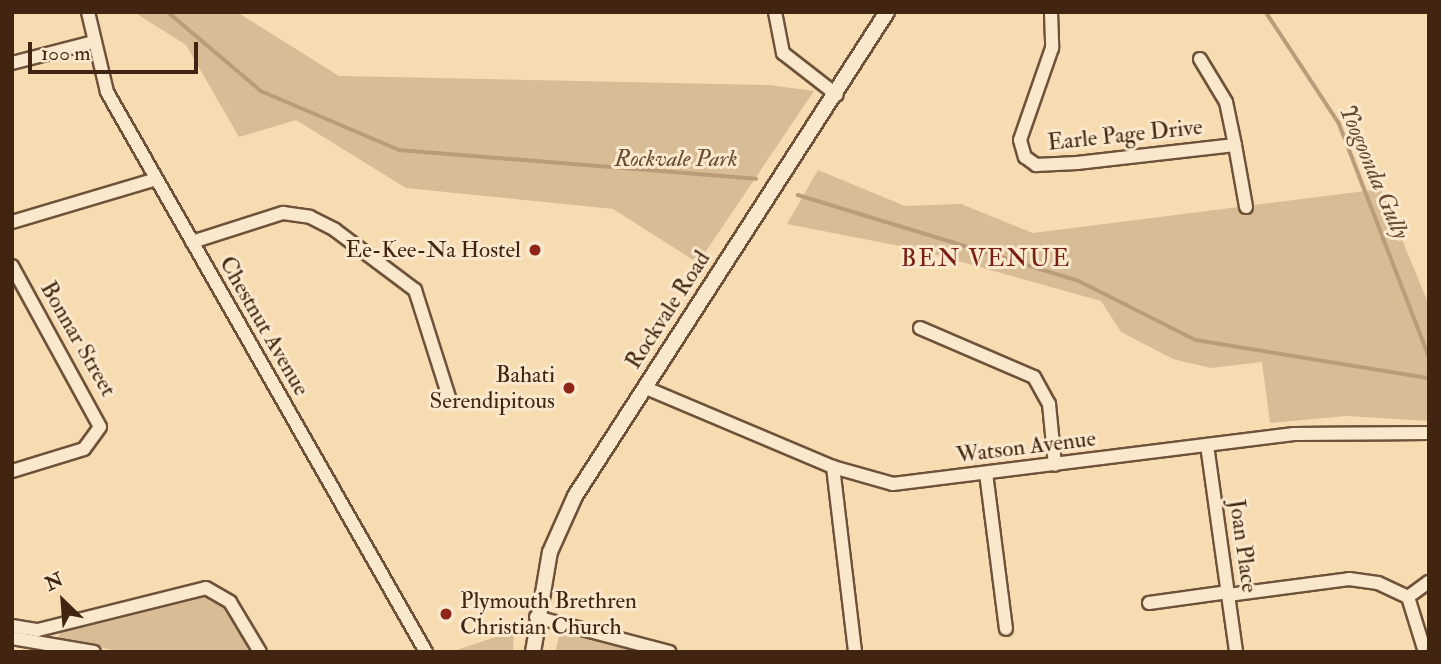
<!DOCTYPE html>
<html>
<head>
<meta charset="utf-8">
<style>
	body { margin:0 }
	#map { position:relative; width:1441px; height:664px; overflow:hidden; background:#f7dbb1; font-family:"IM FELL Double Pica",serif }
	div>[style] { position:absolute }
	.green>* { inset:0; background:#d8bc96 }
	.stream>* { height:3.5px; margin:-1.75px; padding:0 1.75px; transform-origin:1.75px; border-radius:1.75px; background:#b99d7b }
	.roads { filter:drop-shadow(2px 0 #6e5239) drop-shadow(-2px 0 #6e5239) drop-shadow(0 2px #6e5239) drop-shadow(0 -2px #6e5239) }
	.minor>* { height:12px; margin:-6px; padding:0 6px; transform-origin:6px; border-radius:6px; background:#fae8cc }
	.tertiary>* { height:14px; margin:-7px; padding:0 7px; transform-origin:7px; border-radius:7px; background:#fae8cc }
	.dots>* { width:19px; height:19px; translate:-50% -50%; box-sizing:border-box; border:4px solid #fae8cc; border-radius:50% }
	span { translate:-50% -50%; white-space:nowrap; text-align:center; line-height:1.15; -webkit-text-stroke:6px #fae8cc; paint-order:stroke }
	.street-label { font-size:23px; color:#412511 }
	.park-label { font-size:23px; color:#674b32; font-style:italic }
	.poi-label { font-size:23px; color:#412511 }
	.right { translate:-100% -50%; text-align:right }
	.left { translate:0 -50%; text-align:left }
	.water-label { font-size:24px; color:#654931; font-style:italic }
	.neighbourhood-label { font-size:24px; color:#7a1f14; letter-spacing:2px }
	.frame { position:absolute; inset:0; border:14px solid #412511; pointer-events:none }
	.north { position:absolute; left:28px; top:566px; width:70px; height:70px; -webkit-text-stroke:5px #fae8cc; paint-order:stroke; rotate:335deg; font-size:19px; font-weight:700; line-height:28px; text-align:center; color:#412511 }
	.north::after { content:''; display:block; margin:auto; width:24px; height:32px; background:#412511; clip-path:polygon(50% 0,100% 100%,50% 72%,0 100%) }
	.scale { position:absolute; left:28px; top:42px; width:170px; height:32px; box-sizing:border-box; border:4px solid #412511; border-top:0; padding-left:9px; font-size:21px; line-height:24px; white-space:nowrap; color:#412511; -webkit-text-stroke:5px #fae8cc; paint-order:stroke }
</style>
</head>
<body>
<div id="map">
	<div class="green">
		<div style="clip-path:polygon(134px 12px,237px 12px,339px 76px,769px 85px,814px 91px,698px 263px,613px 209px,406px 188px,296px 120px,239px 137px,186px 45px)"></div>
		<div style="clip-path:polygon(818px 170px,905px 206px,961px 204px,1033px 233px,1381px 189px,1429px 305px,1429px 421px,1346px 416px,1270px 423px,1262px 362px,1211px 368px,1173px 359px,1121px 332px,1101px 301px,915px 249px,787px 224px)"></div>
		<div style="clip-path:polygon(194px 591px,221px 598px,254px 652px,121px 652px,58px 638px,61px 630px)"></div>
		<div style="clip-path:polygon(561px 629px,649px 652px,555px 652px)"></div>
		<div style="clip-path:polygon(514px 631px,513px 652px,451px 652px)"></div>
	</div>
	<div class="stream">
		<div style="left:168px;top:12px;width:122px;rotate:40.3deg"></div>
		<div style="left:261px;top:91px;width:150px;rotate:23.1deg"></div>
		<div style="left:399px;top:150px;width:358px;rotate:4.6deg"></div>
		<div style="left:1266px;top:12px;width:133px;rotate:56.7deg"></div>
		<div style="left:1339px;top:123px;width:250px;rotate:68.9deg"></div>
		<div style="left:798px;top:195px;width:294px;rotate:17deg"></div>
		<div style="left:1079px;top:281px;width:131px;rotate:26.8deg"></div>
		<div style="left:1196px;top:340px;width:236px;rotate:9.3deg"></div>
	</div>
	<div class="roads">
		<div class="minor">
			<div style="left:88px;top:12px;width:82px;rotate:76.6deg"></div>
			<div style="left:107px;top:92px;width:644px;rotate:60.33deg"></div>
			<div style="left:775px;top:12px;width:42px;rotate:79deg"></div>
			<div style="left:783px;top:53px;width:68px;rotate:37.9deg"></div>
			<div style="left:1051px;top:12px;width:36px;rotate:88deg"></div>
			<div style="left:1052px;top:48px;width:97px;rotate:109.2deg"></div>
			<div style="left:1020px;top:140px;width:18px;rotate:74deg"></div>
			<div style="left:1025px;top:157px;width:14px;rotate:36deg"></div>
			<div style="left:1036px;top:165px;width:41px;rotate:-2.8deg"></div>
			<div style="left:1077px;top:163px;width:159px;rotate:-6.5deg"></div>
			<div style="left:1235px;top:145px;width:63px;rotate:79.9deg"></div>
			<div style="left:1200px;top:59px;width:50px;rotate:58.8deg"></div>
			<div style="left:1226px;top:102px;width:44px;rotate:78.2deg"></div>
			<div style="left:12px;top:63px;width:84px;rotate:-14.5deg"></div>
			<div style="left:12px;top:222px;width:150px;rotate:-16.6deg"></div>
			<div style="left:192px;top:242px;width:96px;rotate:-17.7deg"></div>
			<div style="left:283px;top:213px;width:27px;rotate:8deg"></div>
			<div style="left:310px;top:217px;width:28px;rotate:27deg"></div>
			<div style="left:335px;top:230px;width:100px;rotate:36.9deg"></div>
			<div style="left:415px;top:290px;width:112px;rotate:72.4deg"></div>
			<div style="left:12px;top:266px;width:183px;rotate:61.3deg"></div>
			<div style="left:100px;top:427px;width:27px;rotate:126deg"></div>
			<div style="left:84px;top:449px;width:75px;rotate:163deg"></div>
			<div style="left:920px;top:328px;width:124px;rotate:23.3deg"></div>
			<div style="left:1034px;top:377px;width:31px;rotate:61deg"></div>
			<div style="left:1049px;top:404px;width:61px;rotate:84.4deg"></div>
			<div style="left:646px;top:388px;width:203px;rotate:22.9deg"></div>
			<div style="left:833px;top:467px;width:62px;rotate:15.8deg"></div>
			<div style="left:893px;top:484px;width:404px;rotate:-7.1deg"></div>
			<div style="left:1294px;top:434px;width:135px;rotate:-0.4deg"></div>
			<div style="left:1207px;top:445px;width:209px;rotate:82deg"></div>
			<div style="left:833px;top:467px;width:186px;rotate:83.2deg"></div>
			<div style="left:986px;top:473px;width:157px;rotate:82.7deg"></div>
			<div style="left:1228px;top:595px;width:122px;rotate:-7.5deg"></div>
			<div style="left:1349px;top:579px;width:29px;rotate:8deg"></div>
			<div style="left:1378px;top:583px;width:33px;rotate:25deg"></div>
			<div style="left:1408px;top:597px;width:58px;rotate:72.8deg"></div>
			<div style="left:1408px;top:597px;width:26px;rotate:-36deg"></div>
			<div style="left:1149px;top:603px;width:80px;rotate:-7.9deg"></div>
			<div style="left:536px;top:617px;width:138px;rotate:14.7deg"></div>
			<div style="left:12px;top:626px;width:26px;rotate:9deg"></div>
			<div style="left:38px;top:630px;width:173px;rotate:-14deg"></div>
			<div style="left:206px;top:588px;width:28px;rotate:30deg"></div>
			<div style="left:230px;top:602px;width:58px;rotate:59deg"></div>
			<div style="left:12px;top:638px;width:83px;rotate:9.7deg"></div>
		</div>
		<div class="tertiary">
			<div style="left:533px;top:652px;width:101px;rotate:-80.4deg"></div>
			<div style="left:550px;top:552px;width:61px;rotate:-65.9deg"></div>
			<div style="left:575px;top:496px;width:576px;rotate:-57.19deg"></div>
		</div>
	</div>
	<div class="dots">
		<div style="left:535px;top:250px;background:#8f2418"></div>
		<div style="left:569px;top:388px;background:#8f2418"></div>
		<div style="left:446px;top:614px;background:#8f2418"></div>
	</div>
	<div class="street-label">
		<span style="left:1125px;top:135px;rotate:-6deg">Earle Page Drive</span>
		<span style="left:668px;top:310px;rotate:-57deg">Rockvale Road</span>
		<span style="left:264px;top:326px;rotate:60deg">Chestnut Avenue</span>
		<span style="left:78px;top:339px;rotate:60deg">Bonnar Street</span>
		<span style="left:1026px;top:447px;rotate:-7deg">Watson Avenue</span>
		<span style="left:1243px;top:546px;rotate:82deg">Joan Place</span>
	</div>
	<div class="park-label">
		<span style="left:676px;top:159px">Rockvale Park</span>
	</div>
	<div class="poi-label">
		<span class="right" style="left:521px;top:250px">Ee-Kee-Na Hostel</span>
		<span class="right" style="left:555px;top:388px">Bahati<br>Serendipitous</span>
		<span class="left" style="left:460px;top:614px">Plymouth Brethren<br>Christian Church</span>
	</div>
	<div class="water-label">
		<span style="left:1374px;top:172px;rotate:67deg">Yoogoonda Gully</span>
	</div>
	<div class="neighbourhood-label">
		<span style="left:986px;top:259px">BEN VENUE</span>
	</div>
	<div class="frame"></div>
	<div class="north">N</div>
	<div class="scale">100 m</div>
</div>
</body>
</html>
